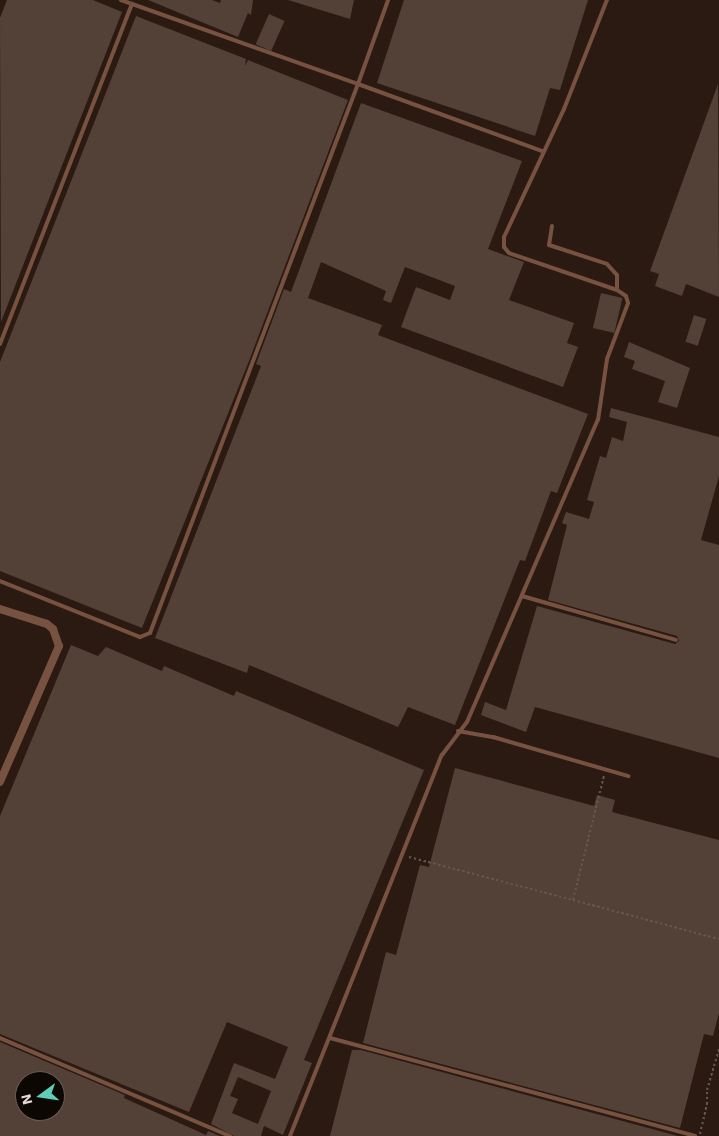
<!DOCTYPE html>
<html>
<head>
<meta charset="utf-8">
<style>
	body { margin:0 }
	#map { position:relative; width:719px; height:1136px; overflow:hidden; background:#2a1a12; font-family:"Work Sans",sans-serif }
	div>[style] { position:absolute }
	.building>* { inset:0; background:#534037; transform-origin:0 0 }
	.path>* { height:2px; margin-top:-1px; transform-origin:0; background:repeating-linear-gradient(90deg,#65564f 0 2.5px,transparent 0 5px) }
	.service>* { height:4px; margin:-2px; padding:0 2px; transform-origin:2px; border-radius:2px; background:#785240 }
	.minor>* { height:8px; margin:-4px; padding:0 4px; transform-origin:4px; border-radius:4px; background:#785240 }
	span { translate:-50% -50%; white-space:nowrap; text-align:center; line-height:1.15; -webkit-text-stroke:4.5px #0d0704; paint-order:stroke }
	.north { position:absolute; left:15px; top:1071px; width:50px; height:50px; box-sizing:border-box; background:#0d0704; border:1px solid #635b57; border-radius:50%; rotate:256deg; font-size:14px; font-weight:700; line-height:20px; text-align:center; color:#e5dad4 }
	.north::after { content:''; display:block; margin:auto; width:18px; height:22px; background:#5eceb8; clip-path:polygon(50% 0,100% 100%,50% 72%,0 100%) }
</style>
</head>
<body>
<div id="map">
	<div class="building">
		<div style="clip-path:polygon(7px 0,93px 0,122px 12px,1px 322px,0 18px)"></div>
		<div style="clip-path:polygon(148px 0,212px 0,220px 3px,221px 0,253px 0,251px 15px,248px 13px,238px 37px)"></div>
		<div style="clip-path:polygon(288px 0,354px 0,350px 19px)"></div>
		<div style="clip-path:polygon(404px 0,588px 0,560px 90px,550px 88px,535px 136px,377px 83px)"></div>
		<div style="left:269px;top:14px;width:17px;height:33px;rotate:24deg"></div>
		<div style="clip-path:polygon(136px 16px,246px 59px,245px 66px,248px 60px,348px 100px,249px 361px,142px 628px,0 571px,0 362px)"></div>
		<div style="clip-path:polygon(718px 84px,719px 297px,686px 284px,682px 296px,655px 286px,659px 274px,650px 271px)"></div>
		<div style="clip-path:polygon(361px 103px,522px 161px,488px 249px,524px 262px,509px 300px,574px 323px,567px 343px,578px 347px,563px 387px,401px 327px,416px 287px,450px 300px,455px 286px,405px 267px,391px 303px,383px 300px,386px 291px,321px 262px,308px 298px,382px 325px,378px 335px,588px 414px,557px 493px,551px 491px,525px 561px,520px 560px,455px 725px,408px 707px,398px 727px,249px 665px,247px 673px,155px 638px,261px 366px,256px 364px,284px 289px,291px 292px)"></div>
		<div style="left:601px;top:293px;width:22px;height:36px;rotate:13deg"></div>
		<div style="left:694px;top:315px;width:13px;height:28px;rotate:18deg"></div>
		<div style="clip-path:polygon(629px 342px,690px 368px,677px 408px,658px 402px,665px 381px,632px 369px,635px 361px,624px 357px)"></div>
		<div style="clip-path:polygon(611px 408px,719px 437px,719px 476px,701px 540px,719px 545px,719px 758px,535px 707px,526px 732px,481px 715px,485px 702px,506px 710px,537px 606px,675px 644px,679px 641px,677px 636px,548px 600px,567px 525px,562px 523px,566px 512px,589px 519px,594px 502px,587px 500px,600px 456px,606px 458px,612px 437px,623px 441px,627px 422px,609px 417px)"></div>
		<div style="clip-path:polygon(evenodd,71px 645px,98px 656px,106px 647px,162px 671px,164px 666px,234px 696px,236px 691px,424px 770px,304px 1060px,312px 1063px,283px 1135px,264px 1126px,261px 1136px,234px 1136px,211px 1124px,234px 1063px,275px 1079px,288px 1047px,227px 1022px,189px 1112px,0 1034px,0 816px,71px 645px,238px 1077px,271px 1091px,258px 1124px,232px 1113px,238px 1099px,230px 1096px,238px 1077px)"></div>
		<div style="clip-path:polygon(455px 768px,594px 806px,597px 795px,615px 800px,612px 812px,719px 840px,719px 1013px,713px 1036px,704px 1034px,680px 1128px,363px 1043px,386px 952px,396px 955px,420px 865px,429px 867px)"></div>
		<div style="clip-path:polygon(evenodd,0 1042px,125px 1095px,124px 1098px,206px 1135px,208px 1131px,220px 1136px,0 1136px,0 1042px,25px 1081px,55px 1081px,55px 1111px,25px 1111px,25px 1081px)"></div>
		<div style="clip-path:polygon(352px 1050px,361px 1050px,678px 1136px,330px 1136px)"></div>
	</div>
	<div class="path">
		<div style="left:409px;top:857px;width:170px;rotate:14.7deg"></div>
		<div style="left:573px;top:900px;width:128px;rotate:-76deg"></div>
		<div style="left:573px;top:900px;width:151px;rotate:15deg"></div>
		<div style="left:700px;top:1134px;width:31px;rotate:-77deg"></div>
		<div style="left:707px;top:1104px;width:14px;rotate:-90deg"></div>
		<div style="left:707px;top:1090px;width:43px;rotate:-73.7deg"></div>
	</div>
	<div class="service">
		<div style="left:121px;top:0;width:251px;rotate:19.5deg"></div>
		<div style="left:358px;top:84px;width:89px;rotate:-70.3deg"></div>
		<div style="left:552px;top:226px;width:19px;rotate:99deg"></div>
		<div style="left:549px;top:245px;width:61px;rotate:18.1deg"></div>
		<div style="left:607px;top:264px;width:15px;rotate:48deg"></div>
		<div style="left:617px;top:275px;width:15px;rotate:90deg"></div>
		<div style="left:0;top:344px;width:365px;rotate:-68.8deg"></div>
		<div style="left:0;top:581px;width:151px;rotate:21.8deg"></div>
		<div style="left:140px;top:637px;width:11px;rotate:-22deg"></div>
		<div style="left:150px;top:633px;width:587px;rotate:-69.25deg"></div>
		<div style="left:358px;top:84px;width:196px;rotate:20deg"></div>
		<div style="left:522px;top:596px;width:160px;rotate:15.9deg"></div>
		<div style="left:458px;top:731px;width:36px;rotate:10deg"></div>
		<div style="left:493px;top:737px;width:141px;rotate:16.1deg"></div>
		<div style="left:0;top:1038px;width:250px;rotate:23.1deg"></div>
		<div style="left:330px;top:1038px;width:378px;rotate:15deg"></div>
		<div style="left:290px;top:1136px;width:410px;rotate:-68.3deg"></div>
		<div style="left:442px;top:755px;width:41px;rotate:-52.9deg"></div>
		<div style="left:467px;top:722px;width:329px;rotate:-66.6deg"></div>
		<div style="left:598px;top:420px;width:62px;rotate:-81.6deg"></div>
		<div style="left:607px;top:359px;width:60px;rotate:-69.4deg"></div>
		<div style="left:628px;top:303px;width:7px;rotate:-106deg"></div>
		<div style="left:626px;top:296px;width:11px;rotate:-146deg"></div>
		<div style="left:617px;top:290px;width:114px;rotate:-161.1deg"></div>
		<div style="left:509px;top:253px;width:8px;rotate:-130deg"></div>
		<div style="left:504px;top:247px;width:10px;rotate:-90deg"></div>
		<div style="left:504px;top:237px;width:141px;rotate:-64.9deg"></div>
		<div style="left:564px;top:109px;width:117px;rotate:-68.5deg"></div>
	</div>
	<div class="minor">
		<div style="left:0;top:609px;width:49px;rotate:17.7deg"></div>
		<div style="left:47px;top:624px;width:8px;rotate:40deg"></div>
		<div style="left:53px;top:629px;width:18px;rotate:71deg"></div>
		<div style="left:59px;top:646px;width:148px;rotate:113.5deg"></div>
	</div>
	<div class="north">N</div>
</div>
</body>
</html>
